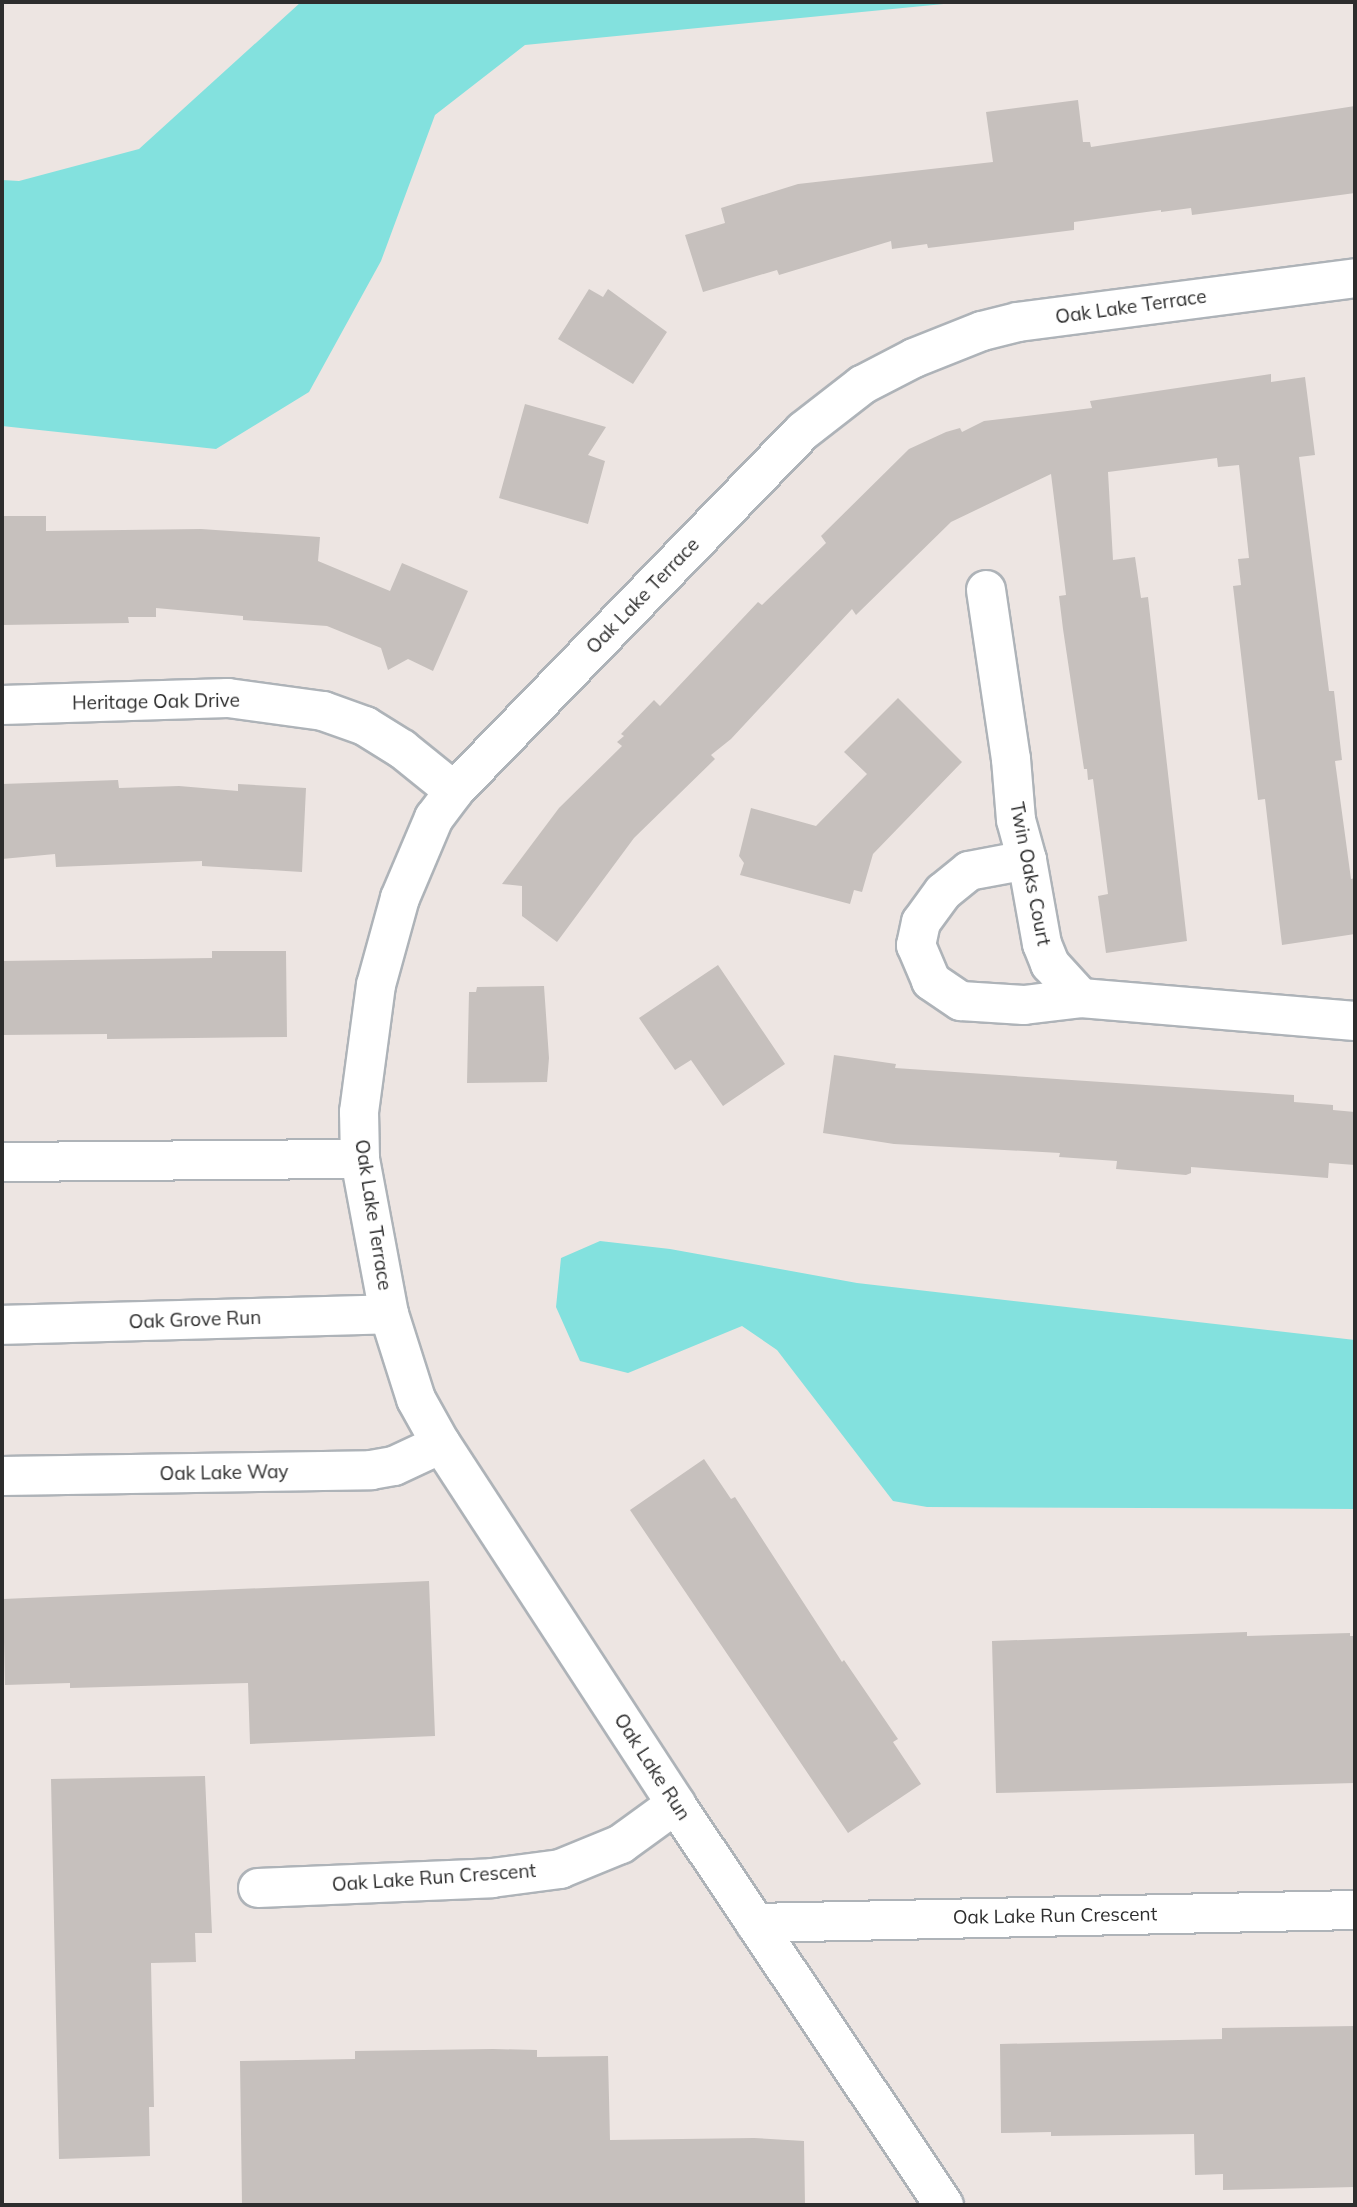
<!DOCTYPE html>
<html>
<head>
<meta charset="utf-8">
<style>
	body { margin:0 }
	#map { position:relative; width:1357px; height:2207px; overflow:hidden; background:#ede5e2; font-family:Mulish,sans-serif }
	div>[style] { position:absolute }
	.water>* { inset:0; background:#83e1de }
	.building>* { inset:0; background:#c6c0bd }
	.roads { filter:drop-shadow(2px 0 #aeb3b8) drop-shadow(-2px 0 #aeb3b8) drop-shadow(0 2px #aeb3b8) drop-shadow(0 -2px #aeb3b8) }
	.street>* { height:38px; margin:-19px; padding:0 19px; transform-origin:19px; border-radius:19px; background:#fff }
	span { translate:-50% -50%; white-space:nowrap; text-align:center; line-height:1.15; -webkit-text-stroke:7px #fff; paint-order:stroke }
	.street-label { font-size:19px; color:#2d2d2d }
	.frame { position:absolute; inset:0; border:4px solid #2d2d2d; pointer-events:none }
</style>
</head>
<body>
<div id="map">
	<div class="water">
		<div style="clip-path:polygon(301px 2px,964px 2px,525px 45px,435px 115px,381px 261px,309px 392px,216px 449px,2px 426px,2px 180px,19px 181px,139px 149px)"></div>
		<div style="clip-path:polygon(600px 1241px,670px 1249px,857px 1283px,1355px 1340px,1355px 1509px,927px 1507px,893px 1501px,777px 1350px,742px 1326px,628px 1373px,580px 1361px,556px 1307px,561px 1258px)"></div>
	</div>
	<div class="building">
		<div style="clip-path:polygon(1078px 100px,1083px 142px,1090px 142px,1091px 147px,1355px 106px,1355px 193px,1192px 215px,1191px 208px,1161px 212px,1161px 210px,1074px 222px,1074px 230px,928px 248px,927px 244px,892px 249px,891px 241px,779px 275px,777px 270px,703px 292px,685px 235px,725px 223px,721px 208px,798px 184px,993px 162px,986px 112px)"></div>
		<div style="clip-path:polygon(589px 289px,603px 297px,608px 289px,667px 332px,633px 384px,558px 339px)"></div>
		<div style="clip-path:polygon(1271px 374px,1271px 382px,1305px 377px,1315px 455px,1299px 457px,1329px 691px,1334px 691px,1342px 760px,1335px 761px,1351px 879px,1355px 878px,1355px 934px,1282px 945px,1265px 799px,1258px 800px,1233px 586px,1241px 585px,1238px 559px,1249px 558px,1239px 465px,1218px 467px,1217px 458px,1108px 472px,1113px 560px,1135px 557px,1141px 598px,1148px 597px,1187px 941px,1106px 953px,1098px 896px,1108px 894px,1093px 779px,1088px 780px,1087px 769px,1084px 769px,1063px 629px,1059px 596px,1066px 595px,1051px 474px,951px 522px,856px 615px,852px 609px,731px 739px,711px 755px,715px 759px,634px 838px,557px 942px,522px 916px,522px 886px,502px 884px,559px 808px,622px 746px,617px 742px,624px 736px,621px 734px,654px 700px,660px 706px,758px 602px,762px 605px,826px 543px,821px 536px,909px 449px,946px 432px,960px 428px,962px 432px,984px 421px,1092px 408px,1090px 401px)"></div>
		<div style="clip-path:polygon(525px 404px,606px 427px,588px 455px,605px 461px,588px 524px,499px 498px)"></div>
		<div style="clip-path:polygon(2px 516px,46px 516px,46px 531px,201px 529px,320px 537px,318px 561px,390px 591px,402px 563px,468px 591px,433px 671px,408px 659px,388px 670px,381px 648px,327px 626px,243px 620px,243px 616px,156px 608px,156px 617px,128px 617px,129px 623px,2px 625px)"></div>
		<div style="clip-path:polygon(898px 698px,962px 762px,873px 854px,862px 892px,854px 890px,850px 904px,740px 875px,744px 863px,739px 856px,751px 808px,816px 826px,867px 774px,844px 752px)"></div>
		<div style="clip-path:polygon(118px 780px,119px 788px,179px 786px,238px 791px,238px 784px,306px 788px,302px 872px,202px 866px,202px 861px,56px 867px,55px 854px,2px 859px,2px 784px)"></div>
		<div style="clip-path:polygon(212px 951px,286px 951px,287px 1037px,107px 1039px,107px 1034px,2px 1035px,2px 961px,212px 958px)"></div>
		<div style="clip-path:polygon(718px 965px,785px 1064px,723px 1106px,691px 1060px,675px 1070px,639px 1018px)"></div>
		<div style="clip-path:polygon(544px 986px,549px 1058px,547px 1082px,467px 1083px,469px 992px,476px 992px,477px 987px)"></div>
		<div style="clip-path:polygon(834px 1055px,896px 1064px,895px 1068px,1294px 1095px,1294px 1102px,1333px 1105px,1333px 1110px,1355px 1112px,1355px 1165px,1329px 1163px,1328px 1178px,1191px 1167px,1191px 1173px,1186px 1175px,1116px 1169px,1117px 1161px,1059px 1157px,1060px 1153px,894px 1144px,823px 1133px)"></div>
		<div style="clip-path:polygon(704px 1459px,731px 1499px,735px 1497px,842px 1662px,844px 1660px,898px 1739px,893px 1742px,921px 1784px,848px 1833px,630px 1510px)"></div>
		<div style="clip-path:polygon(429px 1581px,435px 1736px,250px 1744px,248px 1683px,70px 1688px,70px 1683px,5px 1685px,3px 1599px)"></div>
		<div style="clip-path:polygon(1247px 1632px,1247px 1636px,1350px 1633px,1350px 1636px,1355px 1636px,1355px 1783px,996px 1793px,992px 1641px)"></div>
		<div style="clip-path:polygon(205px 1776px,212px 1933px,195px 1933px,196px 1962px,151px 1963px,154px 2107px,149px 2107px,150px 2156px,59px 2159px,51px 1779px)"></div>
		<div style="clip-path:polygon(1355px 2026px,1355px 2187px,1223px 2190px,1223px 2174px,1195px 2175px,1194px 2134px,1051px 2136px,1051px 2132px,1001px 2133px,1000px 2044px,1222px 2039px,1222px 2028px)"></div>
		<div style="clip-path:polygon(493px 2049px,537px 2050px,537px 2057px,608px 2056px,610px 2140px,754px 2138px,804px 2141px,805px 2205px,242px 2205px,240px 2061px,355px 2059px,355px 2051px)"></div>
	</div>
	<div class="roads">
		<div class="street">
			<div style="left:986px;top:590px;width:171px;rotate:81.6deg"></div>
			<div style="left:1011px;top:759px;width:61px;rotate:85.3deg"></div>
			<div style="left:1016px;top:820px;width:41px;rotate:74.6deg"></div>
			<div style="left:1027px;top:860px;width:85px;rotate:79.9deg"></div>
			<div style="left:1042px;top:944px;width:22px;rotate:68deg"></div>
			<div style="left:1050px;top:964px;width:46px;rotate:47.6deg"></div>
			<div style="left:1081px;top:998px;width:275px;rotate:4.8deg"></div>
			<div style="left:2px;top:705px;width:226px;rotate:-1.8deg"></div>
			<div style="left:228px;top:698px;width:96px;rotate:7.8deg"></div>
			<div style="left:323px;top:711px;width:45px;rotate:19.7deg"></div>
			<div style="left:365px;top:726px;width:44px;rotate:31.9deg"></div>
			<div style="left:402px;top:749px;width:67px;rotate:38.9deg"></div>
			<div style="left:1027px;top:860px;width:59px;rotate:169.3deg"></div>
			<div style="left:969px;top:871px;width:33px;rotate:141deg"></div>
			<div style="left:943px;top:892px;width:37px;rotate:126deg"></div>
			<div style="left:921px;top:922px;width:24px;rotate:102deg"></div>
			<div style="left:916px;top:945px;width:39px;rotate:67deg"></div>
			<div style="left:931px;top:981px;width:36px;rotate:34deg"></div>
			<div style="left:961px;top:1001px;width:63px;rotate:3.6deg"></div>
			<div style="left:1024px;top:1005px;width:57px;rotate:-7deg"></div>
			<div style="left:2px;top:1162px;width:358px;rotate:-0.5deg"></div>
			<div style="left:2px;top:1325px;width:387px;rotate:-1.6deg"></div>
			<div style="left:2px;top:1476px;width:369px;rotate:-0.9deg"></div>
			<div style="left:371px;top:1470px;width:23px;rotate:-10deg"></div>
			<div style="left:394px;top:1466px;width:52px;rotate:-25.1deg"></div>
			<div style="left:258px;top:1888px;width:234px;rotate:-2.4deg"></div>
			<div style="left:492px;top:1878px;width:69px;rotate:-7.5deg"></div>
			<div style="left:560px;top:1869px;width:66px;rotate:-22.3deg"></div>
			<div style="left:621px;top:1844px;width:68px;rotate:-36deg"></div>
			<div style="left:755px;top:1923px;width:600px;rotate:-1.24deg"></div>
			<div style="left:944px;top:2205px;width:482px;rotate:-123.8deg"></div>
			<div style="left:676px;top:1804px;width:430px;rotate:-123.1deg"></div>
			<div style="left:441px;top:1444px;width:51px;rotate:-119.1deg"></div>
			<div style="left:416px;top:1399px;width:89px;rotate:-107.6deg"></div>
			<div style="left:389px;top:1314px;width:158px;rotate:-100.6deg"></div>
			<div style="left:360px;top:1159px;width:47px;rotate:-91.2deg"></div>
			<div style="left:359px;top:1112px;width:128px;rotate:-82.4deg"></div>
			<div style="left:376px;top:985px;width:90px;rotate:-74.6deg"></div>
			<div style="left:400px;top:898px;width:87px;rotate:-67deg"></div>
			<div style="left:434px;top:818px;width:34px;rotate:-53deg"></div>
			<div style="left:454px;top:791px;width:501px;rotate:-45.89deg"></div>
			<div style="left:803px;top:431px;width:75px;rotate:-37.9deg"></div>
			<div style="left:862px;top:385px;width:59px;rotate:-27.4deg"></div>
			<div style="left:914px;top:358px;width:73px;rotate:-21.7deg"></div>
			<div style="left:982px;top:331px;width:37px;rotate:-14deg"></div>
			<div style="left:1018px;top:322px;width:340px;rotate:-7.4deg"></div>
		</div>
	</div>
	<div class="street-label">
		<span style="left:1131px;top:307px;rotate:-8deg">Oak Lake Terrace</span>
		<span style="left:643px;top:596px;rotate:-46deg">Oak Lake Terrace</span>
		<span style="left:156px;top:702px;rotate:-1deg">Heritage Oak Drive</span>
		<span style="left:1030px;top:874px;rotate:79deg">Twin Oaks Court</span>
		<span style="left:373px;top:1215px;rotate:81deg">Oak Lake Terrace</span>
		<span style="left:195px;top:1320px;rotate:-2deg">Oak Grove Run</span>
		<span style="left:224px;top:1473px;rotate:-1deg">Oak Lake Way</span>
		<span style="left:652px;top:1767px;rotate:57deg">Oak Lake Run</span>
		<span style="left:434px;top:1878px;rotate:-4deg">Oak Lake Run Crescent</span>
		<span style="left:1055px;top:1916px;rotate:-1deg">Oak Lake Run Crescent</span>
	</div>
	<div class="frame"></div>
</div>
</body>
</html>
